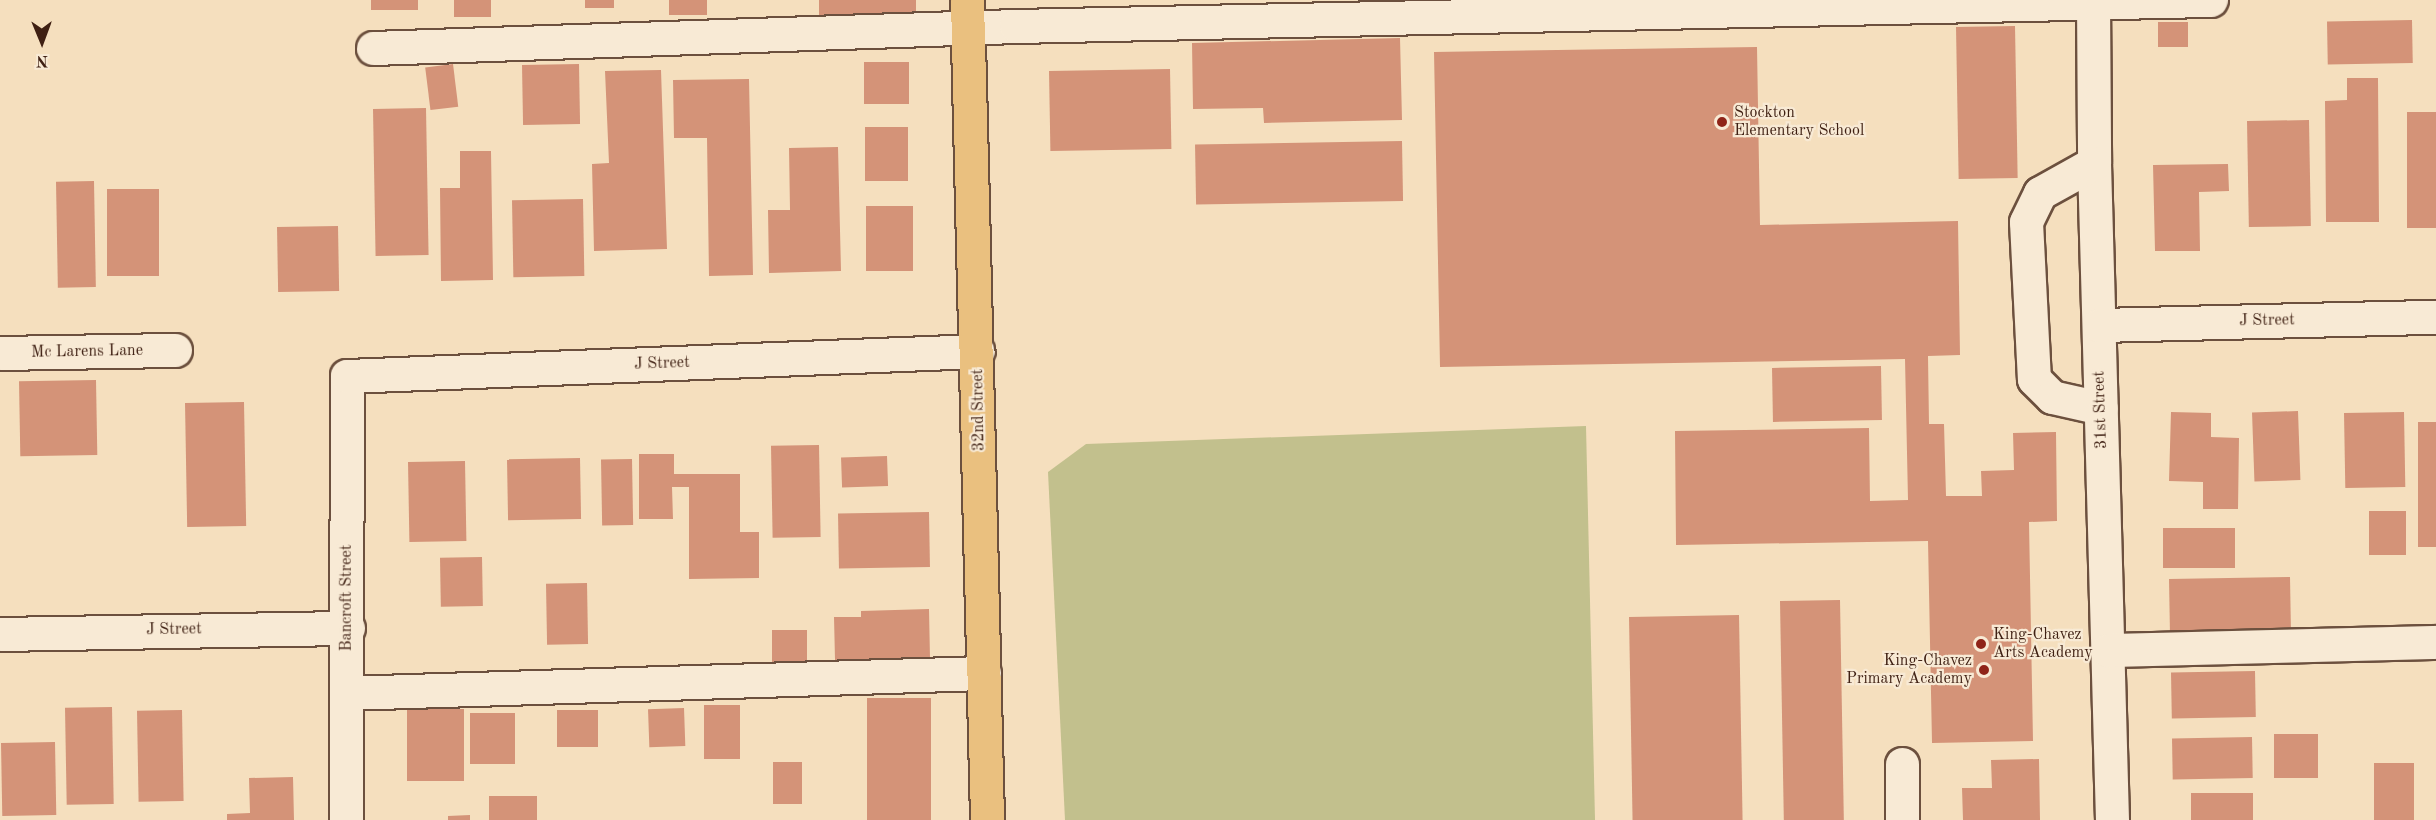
<!DOCTYPE html>
<html>
<head>
<meta charset="utf-8">
<style>
	body { margin:0 }
	#map { position:relative; width:2436px; height:820px; overflow:hidden; background:#f5dfbe; font-family:"Old Standard TT",serif }
	div>[style] { position:absolute }
	.green>* { inset:0; background:#c2c08d }
	.building>* { inset:0; background:#d49378; transform-origin:0 0 }
	.roads { filter:drop-shadow(2px 0 #6c503e) drop-shadow(-2px 0 #6c503e) drop-shadow(0 2px #6c503e) drop-shadow(0 -2px #6c503e) }
	.minor>* { height:33px; margin:-16.5px; padding:0 16.5px; transform-origin:16.5px; border-radius:16.5px; background:#f8ead5 }
	.major>* { height:33px; margin:-16.5px; padding:0 16.5px; transform-origin:16.5px; border-radius:16.5px; background:#eac07f }
	.dots>* { width:16px; height:16px; translate:-50% -50%; box-sizing:border-box; border:3px solid #f8ead5; border-radius:50% }
	span { translate:-50% -50%; white-space:nowrap; text-align:center; line-height:1.15; -webkit-text-stroke:4.5px #f8ead5; paint-order:stroke }
	.poi-label { font-size:16px; color:#3f2013 }
	.left { translate:0 -50%; text-align:left }
	.right { translate:-100% -50%; text-align:right }
	.street-label { font-size:16px; color:#3f2013 }
	.north { position:absolute; left:12px; top:12px; width:60px; height:60px; -webkit-text-stroke:4px #f8ead5; paint-order:stroke; rotate:179deg; font-size:16px; font-weight:700; line-height:24px; text-align:center; color:#3f2013 }
	.north::after { content:''; display:block; margin:auto; width:21px; height:27px; background:#3f2013; clip-path:polygon(50% 0,100% 100%,50% 72%,0 100%) }
</style>
</head>
<body>
<div id="map">
	<div class="green">
		<div style="clip-path:polygon(1586px 426px,1595px 820px,1065px 820px,1048px 472px,1086px 444px)"></div>
	</div>
	<div class="building">
		<div style="left:371px;top:0;width:47px;height:10px"></div>
		<div style="left:454px;top:0;width:37px;height:17px"></div>
		<div style="left:585px;top:0;width:29px;height:8px"></div>
		<div style="left:669px;top:0;width:38px;height:15px"></div>
		<div style="left:819px;top:0;width:97px;height:15px"></div>
		<div style="left:2412px;top:20px;width:43px;height:85px;rotate:89deg"></div>
		<div style="left:2158px;top:22px;width:30px;height:25px"></div>
		<div style="left:2015px;top:26px;width:152px;height:59px;rotate:89deg"></div>
		<div style="clip-path:polygon(1400px 38px,1402px 120px,1264px 123px,1263px 108px,1193px 109px,1192px 43px)"></div>
		<div style="clip-path:polygon(1757px 47px,1760px 225px,1958px 221px,1960px 355px,1928px 356px,1929px 424px,1944px 424px,1946px 496px,1982px 496px,1981px 471px,2014px 470px,2013px 433px,2056px 432px,2057px 521px,2029px 522px,2033px 741px,1932px 743px,1928px 541px,1676px 545px,1675px 431px,1869px 428px,1870px 501px,1908px 500px,1905px 359px,1440px 367px,1434px 52px)"></div>
		<div style="left:909px;top:62px;width:42px;height:45px;rotate:90deg"></div>
		<div style="left:453px;top:64px;width:43px;height:28px;rotate:83deg"></div>
		<div style="left:579px;top:64px;width:60px;height:57px;rotate:89deg"></div>
		<div style="left:1170px;top:69px;width:80px;height:121px;rotate:89deg"></div>
		<div style="clip-path:polygon(661px 70px,667px 249px,594px 251px,592px 164px,609px 163px,605px 71px)"></div>
		<div style="clip-path:polygon(2347px 78px,2378px 78px,2379px 222px,2326px 222px,2325px 101px,2347px 100px)"></div>
		<div style="clip-path:polygon(749px 79px,753px 275px,709px 276px,707px 138px,674px 138px,673px 80px)"></div>
		<div style="left:426px;top:108px;width:147px;height:53px;rotate:89deg"></div>
		<div style="left:2436px;top:112px;width:116px;height:29px;rotate:90deg"></div>
		<div style="left:2309px;top:120px;width:106px;height:62px;rotate:89deg"></div>
		<div style="left:865px;top:127px;width:43px;height:54px"></div>
		<div style="left:1402px;top:141px;width:60px;height:207px;rotate:89deg"></div>
		<div style="clip-path:polygon(838px 147px,841px 271px,769px 273px,768px 210px,790px 210px,789px 148px)"></div>
		<div style="clip-path:polygon(460px 151px,491px 151px,493px 280px,441px 281px,440px 188px,460px 188px)"></div>
		<div style="clip-path:polygon(2228px 164px,2229px 191px,2199px 192px,2200px 251px,2155px 251px,2153px 165px)"></div>
		<div style="left:94px;top:181px;width:106px;height:38px;rotate:89deg"></div>
		<div style="left:107px;top:189px;width:52px;height:87px"></div>
		<div style="left:583px;top:199px;width:77px;height:71px;rotate:89deg"></div>
		<div style="left:866px;top:206px;width:47px;height:65px"></div>
		<div style="left:338px;top:226px;width:65px;height:61px;rotate:89deg"></div>
		<div style="left:1881px;top:366px;width:54px;height:109px;rotate:89deg"></div>
		<div style="left:96px;top:380px;width:75px;height:77px;rotate:89deg"></div>
		<div style="left:244px;top:402px;width:124px;height:59px;rotate:89deg"></div>
		<div style="left:2298px;top:411px;width:69px;height:46px;rotate:88deg"></div>
		<div style="clip-path:polygon(2171px 412px,2211px 413px,2211px 437px,2239px 438px,2238px 509px,2203px 509px,2203px 482px,2169px 481px)"></div>
		<div style="left:2404px;top:412px;width:75px;height:60px;rotate:89deg"></div>
		<div style="left:2418px;top:422px;width:18px;height:125px"></div>
		<div style="left:819px;top:445px;width:92px;height:48px;rotate:89deg"></div>
		<div style="clip-path:polygon(639px 454px,674px 454px,674px 474px,740px 474px,740px 532px,759px 532px,759px 578px,689px 579px,689px 487px,672px 487px,673px 519px,639px 519px)"></div>
		<div style="left:887px;top:456px;width:30px;height:46px;rotate:88deg"></div>
		<div style="left:580px;top:458px;width:61px;height:73px;rotate:89deg"></div>
		<div style="left:632px;top:459px;width:66px;height:31px;rotate:89deg"></div>
		<div style="left:465px;top:461px;width:80px;height:57px;rotate:89deg"></div>
		<div style="left:2369px;top:511px;width:37px;height:44px"></div>
		<div style="left:929px;top:512px;width:55px;height:91px;rotate:89deg"></div>
		<div style="left:2235px;top:528px;width:40px;height:72px;rotate:90deg"></div>
		<div style="left:482px;top:557px;width:49px;height:42px;rotate:89deg"></div>
		<div style="left:2290px;top:577px;width:52px;height:121px;rotate:89deg"></div>
		<div style="left:587px;top:583px;width:61px;height:41px;rotate:89deg"></div>
		<div style="left:1840px;top:600px;width:220px;height:60px;rotate:89deg"></div>
		<div style="clip-path:polygon(929px 609px,930px 658px,835px 660px,834px 617px,861px 617px,861px 611px)"></div>
		<div style="left:1739px;top:615px;width:205px;height:110px;rotate:89deg"></div>
		<div style="left:772px;top:630px;width:35px;height:38px"></div>
		<div style="left:2255px;top:671px;width:46px;height:84px;rotate:89deg"></div>
		<div style="left:867px;top:698px;width:64px;height:122px"></div>
		<div style="left:704px;top:705px;width:36px;height:54px"></div>
		<div style="left:112px;top:707px;width:97px;height:47px;rotate:89deg"></div>
		<div style="left:684px;top:708px;width:38px;height:36px;rotate:88deg"></div>
		<div style="left:407px;top:709px;width:57px;height:72px"></div>
		<div style="left:182px;top:710px;width:91px;height:45px;rotate:89deg"></div>
		<div style="left:557px;top:710px;width:41px;height:37px"></div>
		<div style="left:470px;top:713px;width:45px;height:51px"></div>
		<div style="left:2318px;top:734px;width:44px;height:44px;rotate:90deg"></div>
		<div style="left:2252px;top:737px;width:41px;height:80px;rotate:89deg"></div>
		<div style="left:55px;top:742px;width:73px;height:54px;rotate:89deg"></div>
		<div style="clip-path:polygon(2039px 759px,2040px 820px,1963px 820px,1962px 788px,1992px 788px,1991px 760px)"></div>
		<div style="left:802px;top:762px;width:42px;height:29px;rotate:90deg"></div>
		<div style="left:2414px;top:763px;width:57px;height:40px;rotate:90deg"></div>
		<div style="clip-path:polygon(293px 777px,294px 820px,227px 820px,227px 814px,250px 813px,249px 778px)"></div>
		<div style="left:2253px;top:793px;width:27px;height:62px;rotate:90deg"></div>
		<div style="left:537px;top:796px;width:24px;height:48px;rotate:90deg"></div>
		<div style="clip-path:polygon(470px 815px,470px 820px,448px 820px,448px 816px)"></div>
	</div>
	<div class="roads">
		<div class="minor">
			<div style="left:2093px;top:0;width:163px;rotate:89.6deg"></div>
			<div style="left:2094px;top:163px;width:657px;rotate:88.43deg"></div>
			<div style="left:373px;top:48px;width:643px;rotate:-1.96deg"></div>
			<div style="left:1016px;top:26px;width:1195px;rotate:-1.25deg"></div>
			<div style="left:2094px;top:163px;width:62px;rotate:150.9deg"></div>
			<div style="left:2040px;top:193px;width:32px;rotate:116deg"></div>
			<div style="left:2026px;top:222px;width:157px;rotate:87.1deg"></div>
			<div style="left:2034px;top:379px;width:25px;rotate:45deg"></div>
			<div style="left:2052px;top:397px;width:50px;rotate:12.7deg"></div>
			<div style="left:2099px;top:325px;width:337px;rotate:-1.4deg"></div>
			<div style="left:0;top:353px;width:175px;rotate:-1deg"></div>
			<div style="left:0;top:634px;width:348px;rotate:-1deg"></div>
			<div style="left:2108px;top:650px;width:328px;rotate:-1.4deg"></div>
			<div style="left:346px;top:693px;width:638px;rotate:-1.8deg"></div>
			<div style="left:1902px;top:764px;width:56px;rotate:90deg"></div>
			<div style="left:346px;top:820px;width:444px;rotate:-89.9deg"></div>
			<div style="left:347px;top:376px;width:631px;rotate:-2.27deg"></div>
		</div>
		<div class="major">
			<div style="left:967px;top:0;width:820px;rotate:88.6deg"></div>
		</div>
	</div>
	<div class="dots">
		<div style="left:1722px;top:122px;background:#8f2418"></div>
		<div style="left:1981px;top:644px;background:#8f2418"></div>
		<div style="left:1984px;top:670px;background:#8f2418"></div>
	</div>
	<div class="poi-label">
		<span class="left" style="left:1734px;top:122px">Stockton<br>Elementary School</span>
		<span class="left" style="left:1993px;top:644px">King-Chavez<br>Arts Academy</span>
		<span class="right" style="left:1972px;top:670px">King-Chavez<br>Primary Academy</span>
	</div>
	<div class="street-label">
		<span style="left:2267px;top:321px;rotate:-1deg">J Street</span>
		<span style="left:87px;top:352px;rotate:-1deg">Mc Larens Lane</span>
		<span style="left:662px;top:364px;rotate:-2deg">J Street</span>
		<span style="left:979px;top:410px;rotate:-91deg">32nd Street</span>
		<span style="left:2101px;top:410px;rotate:-92deg">31st Street</span>
		<span style="left:347px;top:598px;rotate:-90deg">Bancroft Street</span>
		<span style="left:174px;top:630px;rotate:-1deg">J Street</span>
	</div>
	<div class="north">N</div>
</div>
</body>
</html>
